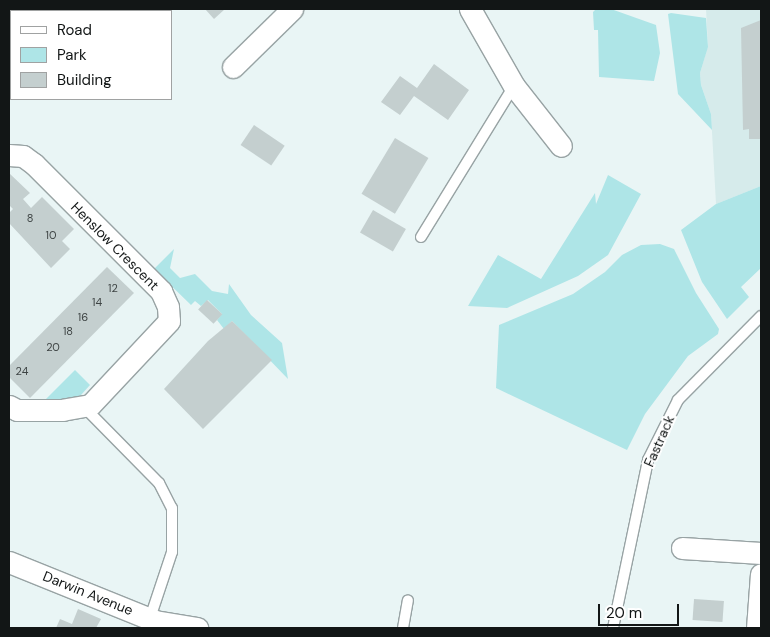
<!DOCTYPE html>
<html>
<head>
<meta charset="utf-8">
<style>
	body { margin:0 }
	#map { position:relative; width:770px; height:637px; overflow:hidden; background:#e9f5f5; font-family:"DM Sans",sans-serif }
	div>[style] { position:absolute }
	.built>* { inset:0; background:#d6ebeb }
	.green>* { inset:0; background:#aee5e7 }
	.building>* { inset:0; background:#c4cfcf; transform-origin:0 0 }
	.roads { filter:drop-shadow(1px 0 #98a3a4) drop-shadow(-1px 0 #98a3a4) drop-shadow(0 1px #98a3a4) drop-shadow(0 -1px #98a3a4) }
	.lane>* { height:10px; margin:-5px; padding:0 5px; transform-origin:5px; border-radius:5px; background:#fff }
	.street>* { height:21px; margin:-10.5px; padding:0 10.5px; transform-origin:10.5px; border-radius:10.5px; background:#fff }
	span { translate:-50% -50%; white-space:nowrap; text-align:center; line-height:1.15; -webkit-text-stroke:4px #fff; paint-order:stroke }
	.number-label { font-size:11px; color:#3e4444 }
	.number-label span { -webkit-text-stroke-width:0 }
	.street-label { font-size:14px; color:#121616 }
	.frame { position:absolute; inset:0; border:10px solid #121616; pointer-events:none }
	.legend { position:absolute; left:10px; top:10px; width:162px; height:90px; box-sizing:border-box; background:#fff; border:1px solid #a0a2a2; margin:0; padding:6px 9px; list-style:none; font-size:15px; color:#121616 }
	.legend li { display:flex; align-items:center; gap:10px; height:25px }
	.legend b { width:25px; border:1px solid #a0a2a2 }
	.scale { position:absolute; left:598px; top:604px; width:81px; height:22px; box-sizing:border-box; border:2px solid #121616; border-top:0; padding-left:6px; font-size:15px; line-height:18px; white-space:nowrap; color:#121616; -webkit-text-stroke:4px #fff; paint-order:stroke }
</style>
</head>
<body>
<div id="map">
	<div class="built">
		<div style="clip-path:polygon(706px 9px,761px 9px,761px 186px,716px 204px,711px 114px,701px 85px,700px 73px,708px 46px)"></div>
	</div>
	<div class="green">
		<div style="clip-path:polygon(596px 9px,611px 9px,656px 25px,660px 53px,654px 81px,599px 77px,598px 30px,594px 30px,593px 12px)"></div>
		<div style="clip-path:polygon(671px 13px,706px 18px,708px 47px,700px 73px,701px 85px,711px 114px,712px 130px,678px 94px,668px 14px)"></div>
		<div style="clip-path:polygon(608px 175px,641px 194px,608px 255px,578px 276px,507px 308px,468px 306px,498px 255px,541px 279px,595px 193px,596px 204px)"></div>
		<div style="clip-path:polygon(761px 186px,761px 268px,741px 287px,749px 297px,727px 319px,702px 282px,681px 230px,716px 204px)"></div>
		<div style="clip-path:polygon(660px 244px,674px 249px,696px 293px,719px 329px,718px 334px,688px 356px,645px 414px,627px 450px,496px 388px,499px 325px,573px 294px,605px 272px,622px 255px,641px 245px)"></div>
		<div style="clip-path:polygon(174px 249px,170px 268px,180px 278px,195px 274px,212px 291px,228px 294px,229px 284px,251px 315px,282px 343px,288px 379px,232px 321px,224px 329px,217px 320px,222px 314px,208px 300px,201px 306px,195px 301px,191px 305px,154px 269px)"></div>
		<div style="clip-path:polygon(75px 370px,90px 385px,81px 395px,73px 399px,46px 399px)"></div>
	</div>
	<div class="building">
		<div style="clip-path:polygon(205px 9px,225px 9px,214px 19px)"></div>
		<div style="clip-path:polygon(761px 20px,761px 139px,749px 139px,749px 129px,743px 130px,741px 28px)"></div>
		<div style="clip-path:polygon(434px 64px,469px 90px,448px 120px,414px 96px,400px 115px,381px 102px,400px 76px,417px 88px)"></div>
		<div style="left:254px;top:125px;width:37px;height:24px;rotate:34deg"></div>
		<div style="left:395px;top:138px;width:39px;height:65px;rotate:31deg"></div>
		<div style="clip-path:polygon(9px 173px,30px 193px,23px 199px,31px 208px,42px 197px,74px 229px,62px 241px,70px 249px,51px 268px,9px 223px,9px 213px,13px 209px,9px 205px)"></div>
		<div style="left:373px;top:210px;width:38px;height:26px;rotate:30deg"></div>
		<div style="clip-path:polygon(107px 267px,134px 293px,30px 398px,9px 377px,9px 366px)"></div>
		<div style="left:207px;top:300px;width:21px;height:13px;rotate:43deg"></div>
		<div style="clip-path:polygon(232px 321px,272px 360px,203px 429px,164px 389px,208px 341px)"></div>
		<div style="left:694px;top:599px;width:30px;height:21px;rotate:4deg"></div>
		<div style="clip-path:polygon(78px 609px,101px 619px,96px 628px,56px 628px,60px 619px,72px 624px)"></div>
	</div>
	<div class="roads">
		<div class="lane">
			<div style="left:421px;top:237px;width:177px;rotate:-58.4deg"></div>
			<div style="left:84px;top:407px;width:107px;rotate:45.4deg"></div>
			<div style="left:159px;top:483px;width:28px;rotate:63deg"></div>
			<div style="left:172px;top:508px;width:44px;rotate:90deg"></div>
			<div style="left:172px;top:552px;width:70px;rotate:108.4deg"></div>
			<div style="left:403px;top:628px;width:28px;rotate:-80deg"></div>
			<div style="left:613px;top:628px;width:172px;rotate:-78.2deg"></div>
			<div style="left:648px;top:460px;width:67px;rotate:-63.4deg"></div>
			<div style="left:678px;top:400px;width:118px;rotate:-45.3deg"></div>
		</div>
		<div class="street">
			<div style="left:470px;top:9px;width:89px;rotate:60.3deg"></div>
			<div style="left:514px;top:86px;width:76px;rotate:51.9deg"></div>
			<div style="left:233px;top:67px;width:83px;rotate:-44.5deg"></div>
			<div style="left:9px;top:155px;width:14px;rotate:4deg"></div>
			<div style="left:23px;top:156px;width:14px;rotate:36deg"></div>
			<div style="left:34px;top:164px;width:180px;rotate:45deg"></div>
			<div style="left:161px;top:291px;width:17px;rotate:66deg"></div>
			<div style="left:168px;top:307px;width:14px;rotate:86deg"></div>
			<div style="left:169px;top:321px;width:115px;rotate:133.2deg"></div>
			<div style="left:90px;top:405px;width:27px;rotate:170deg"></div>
			<div style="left:63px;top:410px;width:46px;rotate:180deg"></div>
			<div style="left:17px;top:410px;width:9px;rotate:-153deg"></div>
			<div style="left:682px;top:548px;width:79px;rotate:3.6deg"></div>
			<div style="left:9px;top:562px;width:157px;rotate:22deg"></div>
			<div style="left:155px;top:621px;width:43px;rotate:9.5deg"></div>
			<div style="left:757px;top:628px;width:54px;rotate:-85.8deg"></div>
		</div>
	</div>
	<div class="number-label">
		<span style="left:30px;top:218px">8</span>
		<span style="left:51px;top:235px">10</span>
		<span style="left:113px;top:288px">12</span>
		<span style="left:97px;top:302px">14</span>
		<span style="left:83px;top:317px">16</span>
		<span style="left:68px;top:331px">18</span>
		<span style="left:53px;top:347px">20</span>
		<span style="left:22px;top:371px">24</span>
	</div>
	<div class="street-label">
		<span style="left:115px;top:246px;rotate:45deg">Henslow Crescent</span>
		<span style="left:659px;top:441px;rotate:-66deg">Fastrack</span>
		<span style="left:88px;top:593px;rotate:22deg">Darwin Avenue</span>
	</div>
	<div class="frame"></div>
	<ul class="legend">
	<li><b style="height:6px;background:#fff"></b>Road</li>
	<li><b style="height:14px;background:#aee5e7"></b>Park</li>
	<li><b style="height:14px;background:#c4cfcf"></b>Building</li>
	</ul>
	<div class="scale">20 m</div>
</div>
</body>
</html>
